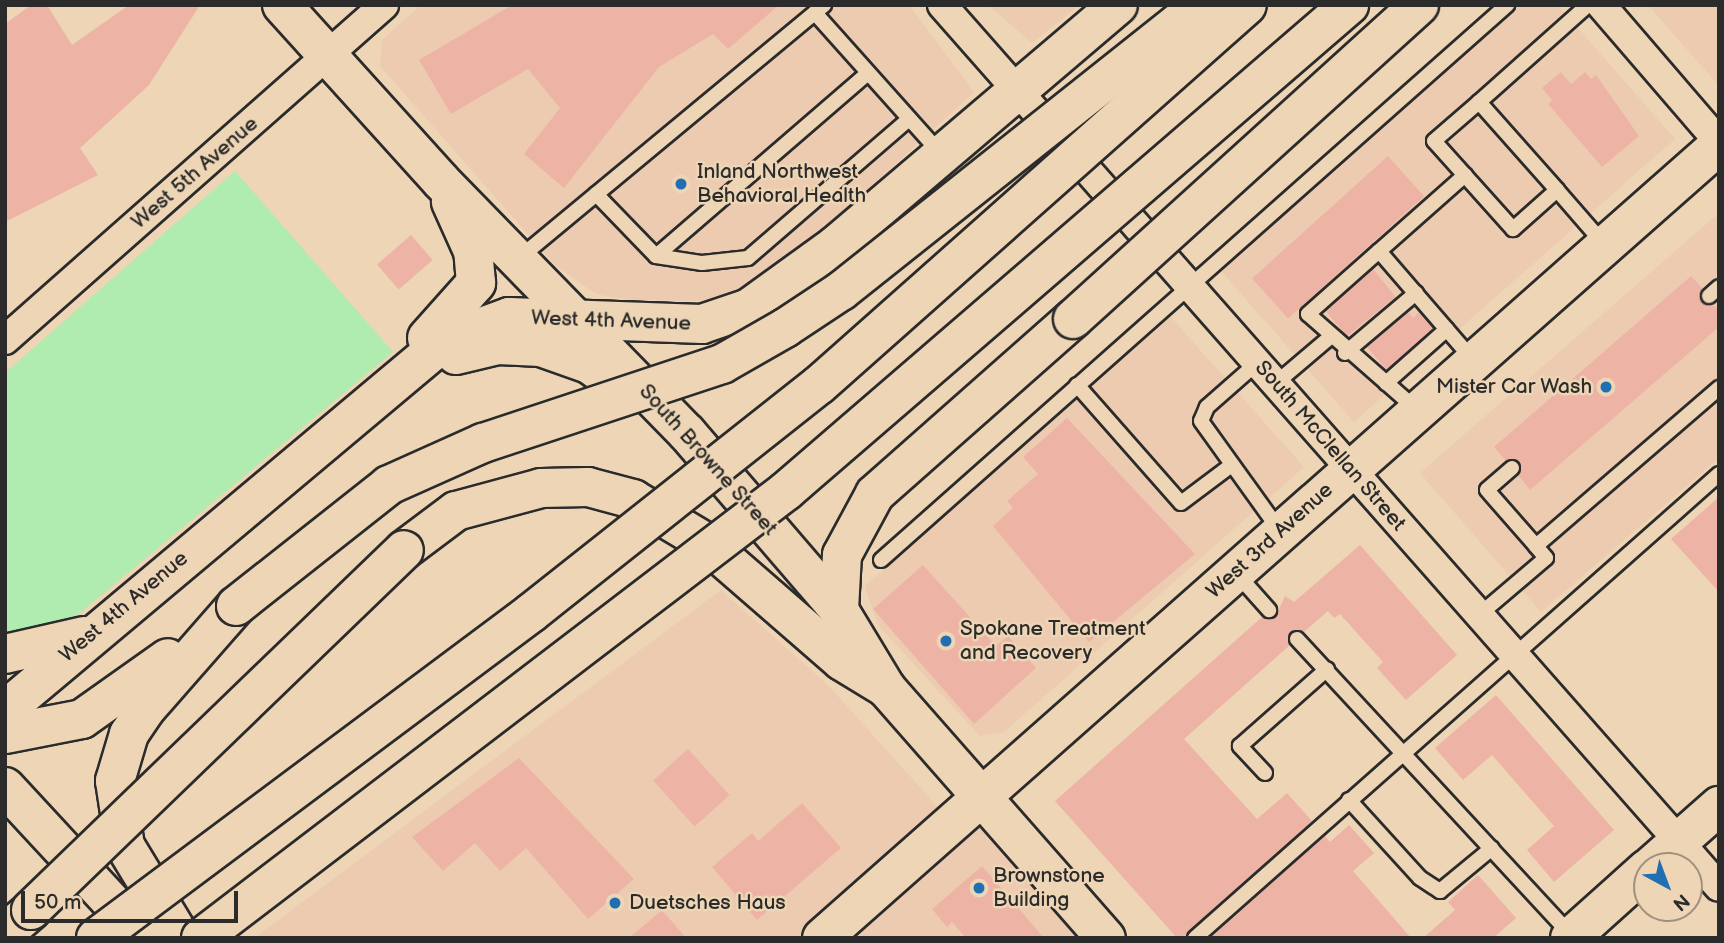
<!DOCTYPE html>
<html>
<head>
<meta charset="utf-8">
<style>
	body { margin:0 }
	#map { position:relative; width:1724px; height:943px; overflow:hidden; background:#edd5b5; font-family:"Balsamiq Sans",sans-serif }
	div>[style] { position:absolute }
	.built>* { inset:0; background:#edcbb0 }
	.green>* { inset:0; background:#b0ebb0 }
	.building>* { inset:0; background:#edb4a6; transform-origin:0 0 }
	.roads { filter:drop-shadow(2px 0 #2b2b2b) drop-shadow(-2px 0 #2b2b2b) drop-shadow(0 2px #2b2b2b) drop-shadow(0 -2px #2b2b2b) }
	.lane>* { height:14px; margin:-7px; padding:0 7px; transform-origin:7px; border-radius:7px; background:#edd5b5 }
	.street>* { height:28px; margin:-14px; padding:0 14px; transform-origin:14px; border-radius:14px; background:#edd5b5 }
	.secondary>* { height:38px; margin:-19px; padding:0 19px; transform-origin:19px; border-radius:19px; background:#edd5b5 }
	.primary>* { height:38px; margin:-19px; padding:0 19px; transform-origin:19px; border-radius:19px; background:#edd5b5 }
	.highway>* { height:38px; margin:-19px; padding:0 19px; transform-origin:19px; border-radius:19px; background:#edd5b5 }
	.bridges { filter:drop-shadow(2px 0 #2b2b2b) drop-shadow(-2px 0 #2b2b2b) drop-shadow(0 2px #2b2b2b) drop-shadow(0 -2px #2b2b2b) }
	.highway-bridge>* { height:38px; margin:-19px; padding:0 19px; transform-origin:19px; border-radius:19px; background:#edd5b5 }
	.dots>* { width:19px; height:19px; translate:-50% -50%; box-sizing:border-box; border:4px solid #edd5b5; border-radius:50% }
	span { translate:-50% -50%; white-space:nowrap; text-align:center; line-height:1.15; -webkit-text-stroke:5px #edd5b5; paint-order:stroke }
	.poi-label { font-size:21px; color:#2b2b2b }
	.left { translate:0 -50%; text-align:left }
	.right { translate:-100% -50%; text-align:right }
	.street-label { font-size:21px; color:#2b2b2b }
	.frame { position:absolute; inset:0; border:7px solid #2b2b2b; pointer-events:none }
	.north { position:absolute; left:1633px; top:852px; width:70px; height:70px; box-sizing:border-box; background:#edd5b5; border:2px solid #9f917e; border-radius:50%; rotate:139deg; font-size:19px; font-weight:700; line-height:28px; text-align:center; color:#2b2b2b }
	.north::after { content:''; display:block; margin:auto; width:24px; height:32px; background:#1f6fb2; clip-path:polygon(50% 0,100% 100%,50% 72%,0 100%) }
	.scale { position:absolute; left:21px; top:891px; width:217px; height:32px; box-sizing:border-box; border:4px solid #2b2b2b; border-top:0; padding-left:9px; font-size:21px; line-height:24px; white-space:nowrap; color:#2b2b2b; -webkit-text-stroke:5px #edd5b5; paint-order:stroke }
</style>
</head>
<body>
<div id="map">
	<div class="built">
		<div style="clip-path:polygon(421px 5px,909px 5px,974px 92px,768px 281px,720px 301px,629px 300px,596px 294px,556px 266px,380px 66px,382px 40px)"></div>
		<div style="clip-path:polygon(988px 5px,1080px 5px,1032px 43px)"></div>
		<div style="clip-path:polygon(1521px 5px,1558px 5px,1675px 139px,1354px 422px,1221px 271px)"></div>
		<div style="clip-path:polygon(1648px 5px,1719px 5px,1719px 86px)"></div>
		<div style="clip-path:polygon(1719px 213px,1719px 458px,1541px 612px,1420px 473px)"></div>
		<div style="clip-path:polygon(1170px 316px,1304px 467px,1004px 732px,980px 736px,878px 625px,865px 586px)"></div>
		<div style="clip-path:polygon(721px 590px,828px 685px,951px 822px,983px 795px,1106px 938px,254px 938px)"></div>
	</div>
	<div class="green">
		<div style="clip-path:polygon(235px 171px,393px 352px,69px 622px,5px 643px,5px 373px)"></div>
	</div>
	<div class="building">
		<div style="clip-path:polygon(31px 5px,47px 5px,72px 45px,129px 5px,200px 5px,149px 85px,80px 148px,98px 175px,5px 222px,5px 24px)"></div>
		<div style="clip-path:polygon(512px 5px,779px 5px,728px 49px,713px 34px,659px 67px,564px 188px,524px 154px,560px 108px,528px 69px,451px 114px,419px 60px)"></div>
		<div style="clip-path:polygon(1561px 72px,1571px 84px,1585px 72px,1591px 79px,1596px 75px,1639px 136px,1602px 167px,1548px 104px,1552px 100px,1542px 88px)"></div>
		<div style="left:1388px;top:156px;width:54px;height:183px;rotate:48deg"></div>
		<div style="left:411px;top:235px;width:33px;height:45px;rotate:49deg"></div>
		<div style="left:1373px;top:269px;width:36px;height:63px;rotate:51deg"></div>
		<div style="clip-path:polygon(1691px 276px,1703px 289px,1701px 302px,1719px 308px,1719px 327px,1530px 490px,1518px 475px,1520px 462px,1506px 461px,1494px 447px)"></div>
		<div style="clip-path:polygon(1408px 312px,1413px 318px,1419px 312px,1433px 328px,1387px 370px,1367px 347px)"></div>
		<div style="clip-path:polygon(1067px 418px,1195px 554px,1089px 642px,993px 526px,1013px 508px,1007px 501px,1038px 474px,1023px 457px)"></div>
		<div style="clip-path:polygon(1719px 497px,1719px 592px,1671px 539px)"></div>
		<div style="clip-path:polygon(1360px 545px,1457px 655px,1406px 700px,1377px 668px,1383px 662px,1340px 614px,1334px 618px,1328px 611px,1304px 632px,1291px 632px,1290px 645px,1184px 739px,1257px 819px,1287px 793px,1312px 821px,1186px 938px,1177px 938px,1055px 801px,1262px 617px,1275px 618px,1285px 596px,1294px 602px)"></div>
		<div style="clip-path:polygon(923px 565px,996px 646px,1008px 636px,1036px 668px,974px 724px,873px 609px)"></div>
		<div style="clip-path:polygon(1496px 695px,1614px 830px,1554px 882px,1527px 850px,1554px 826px,1492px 755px,1463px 780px,1435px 748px)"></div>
		<div style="left:688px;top:749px;width:62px;height:47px;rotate:48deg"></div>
		<div style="clip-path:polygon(519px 758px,634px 879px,588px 919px,526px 848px,500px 871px,475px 843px,443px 871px,412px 837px)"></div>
		<div style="clip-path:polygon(802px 803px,841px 848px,757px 920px,712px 867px,752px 833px,758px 841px)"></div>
		<div style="clip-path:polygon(1349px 825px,1374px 853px,1353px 871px,1411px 938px,1210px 938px,1325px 836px,1330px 842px)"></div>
		<div style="clip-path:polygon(982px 866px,1044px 938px,966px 938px,952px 922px,947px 927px,932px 909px)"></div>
		<div style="clip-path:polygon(1478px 875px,1516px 918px,1493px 938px,1423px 938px,1455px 910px,1448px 902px)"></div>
		<div style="clip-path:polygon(662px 910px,686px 938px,629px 938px)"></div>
	</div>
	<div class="roads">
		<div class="lane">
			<div style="left:815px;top:13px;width:188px;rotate:48.2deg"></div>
			<div style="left:1479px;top:102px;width:146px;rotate:-41.7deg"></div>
			<div style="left:1465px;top:175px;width:115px;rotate:138.5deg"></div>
			<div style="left:1379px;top:251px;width:144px;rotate:49.2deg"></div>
			<div style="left:1557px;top:190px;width:59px;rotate:138.4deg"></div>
			<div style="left:1513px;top:229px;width:118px;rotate:-131.9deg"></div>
			<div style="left:1434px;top:141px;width:60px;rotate:-40.9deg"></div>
			<div style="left:1479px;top:102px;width:118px;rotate:48.4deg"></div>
			<div style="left:1557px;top:190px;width:72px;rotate:49deg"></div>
			<div style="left:596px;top:194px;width:86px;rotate:45.9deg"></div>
			<div style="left:656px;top:256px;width:47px;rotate:8.7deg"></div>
			<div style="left:702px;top:263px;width:46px;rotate:-6.2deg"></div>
			<div style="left:748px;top:258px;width:213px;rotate:-40.8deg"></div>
			<div style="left:1379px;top:251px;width:95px;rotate:138.4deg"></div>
			<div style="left:1308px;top:314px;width:144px;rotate:41.3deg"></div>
			<div style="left:656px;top:256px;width:280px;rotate:-40.8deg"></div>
			<div style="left:518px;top:259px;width:398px;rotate:-39.7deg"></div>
			<div style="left:1709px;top:296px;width:13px;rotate:-42deg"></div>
			<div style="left:1345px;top:353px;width:93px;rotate:-40.2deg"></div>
			<div style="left:1257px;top:363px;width:67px;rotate:138.7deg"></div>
			<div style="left:1207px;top:407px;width:15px;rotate:113deg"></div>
			<div style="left:1201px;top:421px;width:135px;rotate:54.3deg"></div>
			<div style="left:1386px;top:383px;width:81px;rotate:-41.5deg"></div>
			<div style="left:1275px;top:384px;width:71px;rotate:-40.4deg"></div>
			<div style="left:1077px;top:385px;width:157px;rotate:48.6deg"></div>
			<div style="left:1181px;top:503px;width:60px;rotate:-36.9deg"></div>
			<div style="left:1512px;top:468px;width:33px;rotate:139deg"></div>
			<div style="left:1487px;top:490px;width:74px;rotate:48.8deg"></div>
			<div style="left:881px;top:560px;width:837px;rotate:-41.56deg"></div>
			<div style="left:1236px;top:573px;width:50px;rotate:48.3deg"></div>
			<div style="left:1479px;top:615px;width:88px;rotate:-40.4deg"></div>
			<div style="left:1546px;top:558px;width:16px;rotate:-130deg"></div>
			<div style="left:1536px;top:546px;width:242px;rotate:-40.8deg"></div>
			<div style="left:1297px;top:639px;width:405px;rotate:47.2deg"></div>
			<div style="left:1265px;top:773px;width:37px;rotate:-133deg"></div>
			<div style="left:1240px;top:746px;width:116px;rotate:-41.5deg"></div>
			<div style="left:1349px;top:800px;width:105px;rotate:47.7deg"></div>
			<div style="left:1420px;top:878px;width:24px;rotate:33deg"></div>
			<div style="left:1440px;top:891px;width:67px;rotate:-39.6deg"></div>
			<div style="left:1195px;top:938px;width:700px;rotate:-41.52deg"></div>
		</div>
		<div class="street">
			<div style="left:942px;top:5px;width:1175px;rotate:48.62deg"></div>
			<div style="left:1601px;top:5px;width:181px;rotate:49.3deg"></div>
			<div style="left:5px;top:340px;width:506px;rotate:-41.47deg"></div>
		</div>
		<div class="secondary">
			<div style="left:282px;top:5px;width:237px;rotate:47.9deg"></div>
			<div style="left:441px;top:181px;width:352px;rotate:45.7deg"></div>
			<div style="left:687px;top:433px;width:233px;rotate:49.3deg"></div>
			<div style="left:427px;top:338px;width:74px;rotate:-48.3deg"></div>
			<div style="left:476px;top:283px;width:32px;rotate:-95deg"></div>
			<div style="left:473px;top:251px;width:54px;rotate:-114.2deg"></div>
			<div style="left:456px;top:355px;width:43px;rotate:-13.4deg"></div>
			<div style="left:498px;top:345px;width:43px;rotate:2.7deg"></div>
			<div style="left:541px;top:347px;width:51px;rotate:19.5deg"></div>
			<div style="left:589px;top:364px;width:41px;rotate:36deg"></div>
			<div style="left:5px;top:654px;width:81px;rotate:-12.8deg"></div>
			<div style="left:5px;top:710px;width:576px;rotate:-40deg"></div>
			<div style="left:446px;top:340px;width:67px;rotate:-20.1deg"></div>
			<div style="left:509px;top:317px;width:193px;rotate:2.1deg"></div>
			<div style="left:702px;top:324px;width:50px;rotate:-18.8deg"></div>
			<div style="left:749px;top:308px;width:107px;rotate:-35.9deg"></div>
			<div style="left:836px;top:245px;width:370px;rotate:-40.4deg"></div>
			<div style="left:5px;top:787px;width:206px;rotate:47.2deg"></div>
			<div style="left:1651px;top:866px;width:91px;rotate:-41.4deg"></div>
			<div style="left:822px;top:938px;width:1197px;rotate:-41.48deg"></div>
			<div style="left:1570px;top:938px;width:103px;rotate:-41.9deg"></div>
		</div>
		<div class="primary">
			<div style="left:839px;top:610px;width:91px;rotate:58.9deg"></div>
			<div style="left:886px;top:688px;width:333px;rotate:48.7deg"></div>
		</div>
		<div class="highway">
			<div style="left:404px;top:550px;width:65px;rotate:-36.9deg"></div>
			<div style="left:456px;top:511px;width:88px;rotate:-15.1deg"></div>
			<div style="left:541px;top:488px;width:47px;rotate:-1.2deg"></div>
			<div style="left:588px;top:487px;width:47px;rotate:14.9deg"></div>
			<div style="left:633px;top:499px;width:84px;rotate:30.8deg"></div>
			<div style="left:705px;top:542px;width:181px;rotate:41deg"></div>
			<div style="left:842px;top:661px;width:52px;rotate:31.5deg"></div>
			<div style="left:839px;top:610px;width:55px;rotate:-86.9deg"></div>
			<div style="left:842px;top:555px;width:69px;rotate:-61.6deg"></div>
			<div style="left:875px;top:494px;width:264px;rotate:-41.5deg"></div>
			<div style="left:5px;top:734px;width:78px;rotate:-11deg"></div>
			<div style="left:82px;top:719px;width:105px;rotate:-35.3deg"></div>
			<div style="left:5px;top:933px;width:35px;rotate:-41deg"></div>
			<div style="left:181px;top:938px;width:108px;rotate:-121.3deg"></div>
			<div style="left:125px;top:846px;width:66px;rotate:-98.7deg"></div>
			<div style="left:115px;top:781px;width:49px;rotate:-73.4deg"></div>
			<div style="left:129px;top:734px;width:29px;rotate:-56deg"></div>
			<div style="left:145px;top:710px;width:138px;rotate:-48.8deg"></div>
		</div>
	</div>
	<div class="bridges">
		<div class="highway-bridge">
			<div style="left:1073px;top:319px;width:467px;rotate:-42.2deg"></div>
			<div style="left:236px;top:606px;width:195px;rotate:-38.3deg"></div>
			<div style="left:389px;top:485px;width:103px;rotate:-24.1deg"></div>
			<div style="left:483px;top:443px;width:252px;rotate:-18.3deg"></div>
			<div style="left:722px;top:364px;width:73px;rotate:-29.7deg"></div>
			<div style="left:785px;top:328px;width:67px;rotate:-33.5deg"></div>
			<div style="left:841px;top:291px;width:460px;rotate:-38.5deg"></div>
			<div style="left:31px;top:910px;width:518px;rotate:-43.98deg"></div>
			<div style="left:96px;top:938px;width:543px;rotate:-36.76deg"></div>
			<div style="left:531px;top:613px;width:367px;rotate:-38.4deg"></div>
			<div style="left:819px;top:385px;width:572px;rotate:-41.6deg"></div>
			<div style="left:201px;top:938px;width:736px;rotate:-37.38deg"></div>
			<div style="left:786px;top:491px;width:744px;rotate:-40.8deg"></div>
		</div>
	</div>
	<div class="dots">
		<div style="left:681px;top:184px;background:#1f6fb2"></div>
		<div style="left:1606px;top:387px;background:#1f6fb2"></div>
		<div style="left:946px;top:641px;background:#1f6fb2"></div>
		<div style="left:979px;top:888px;background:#1f6fb2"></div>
		<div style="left:615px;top:903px;background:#1f6fb2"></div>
	</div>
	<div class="poi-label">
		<span class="left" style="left:697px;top:184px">Inland Northwest<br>Behavioral Health</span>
		<span class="right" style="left:1592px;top:387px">Mister Car Wash</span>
		<span class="left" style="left:960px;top:641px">Spokane Treatment<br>and Recovery</span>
		<span class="left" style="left:993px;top:888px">Brownstone<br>Building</span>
		<span class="left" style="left:629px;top:903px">Duetsches Haus</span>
	</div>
	<div class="street-label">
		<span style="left:195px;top:173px;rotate:-41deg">West 5th Avenue</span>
		<span style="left:611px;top:321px;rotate:2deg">West 4th Avenue</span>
		<span style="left:1330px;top:446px;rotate:49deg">South McClellan Street</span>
		<span style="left:708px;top:460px;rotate:48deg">South Browne Street</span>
		<span style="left:1270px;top:541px;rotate:-42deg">West 3rd Avenue</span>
		<span style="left:124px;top:607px;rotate:-40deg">West 4th Avenue</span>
	</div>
	<div class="frame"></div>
	<div class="north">N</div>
	<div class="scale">50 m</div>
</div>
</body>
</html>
